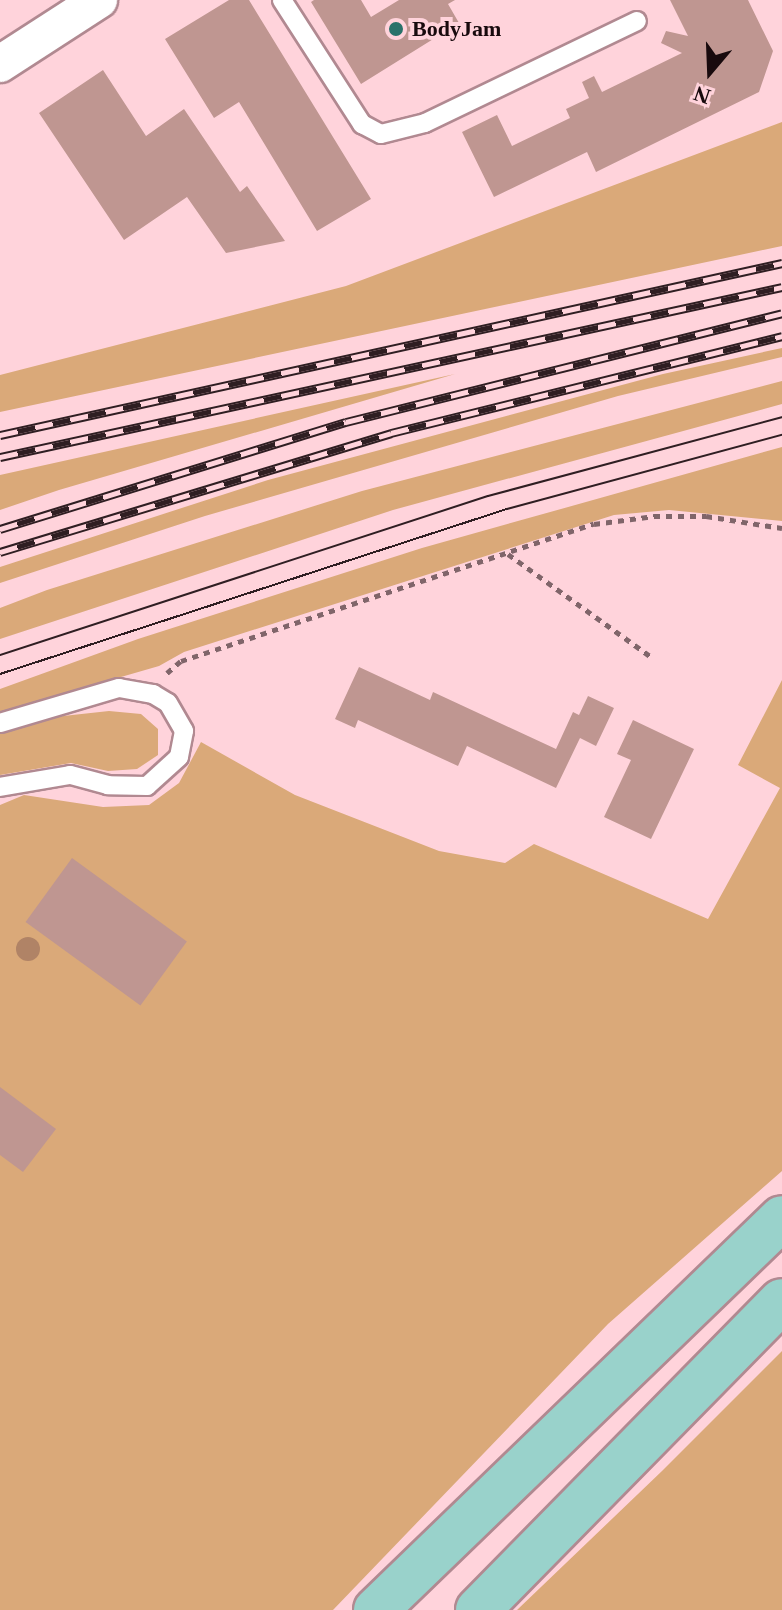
<!DOCTYPE html>
<html>
<head>
<meta charset="utf-8">
<style>
	body { margin:0 }
	#map { position:relative; width:782px; height:1610px; overflow:hidden; background:#ffd3db; font-family:Georgia,serif }
	div>[style] { position:absolute }
	.green>* { inset:0; background:#daa979 }
	.building>* { inset:0; background:#bf9691; transform-origin:0 0 }
	.path>* { height:5px; margin-top:-2.5px; transform-origin:0; background:repeating-linear-gradient(90deg,#80656a 0 6px,transparent 0 12px) }
	.roads { filter:drop-shadow(2px 0 #b18991) drop-shadow(-2px 0 #b18991) drop-shadow(0 2px #b18991) drop-shadow(0 -2px #b18991) }
	.service>* { height:18px; margin:-9px; padding:0 9px; transform-origin:9px; border-radius:9px; background:#fff }
	.minor>* { height:36px; margin:-18px; padding:0 18px; transform-origin:18px; border-radius:18px; background:#fff }
	.primary>* { height:44px; margin:-22px; padding:0 22px; transform-origin:22px; border-radius:22px; background:#99d2cb }
	.tram>* { height:2px; margin:-1px; padding:0 1px; transform-origin:1px; border-radius:1px; background:#2f1e22 }
	.rail>* { height:9px; margin-top:-4.5px; transform-origin:0; background:repeating-linear-gradient(90deg,#ffd3db 0 18px,#2f1e22 0 36px); box-sizing:border-box; border-block:2px solid #2f1e22 }
	.trees>* { width:24px; height:24px; margin:-12px; border-radius:50%; background:#b08366 }
	.dots>* { width:22px; height:22px; translate:-50% -50%; box-sizing:border-box; border:4px solid #ffd3db; border-radius:50% }
	span { translate:-50% -50%; white-space:nowrap; text-align:center; line-height:1.15; -webkit-text-stroke:8px #ffd3db; paint-order:stroke }
	.poi-label { font-size:22px; color:#180a0d; font-weight:700 }
	.left { translate:0 -50%; text-align:left }
	.north { position:absolute; left:670px; top:32px; width:80px; height:80px; -webkit-text-stroke:6px #ffd3db; paint-order:stroke; rotate:199deg; font-size:22px; font-weight:700; line-height:32px; text-align:center; color:#180a0d }
	.north::after { content:''; display:block; margin:auto; width:28px; height:36px; background:#180a0d; clip-path:polygon(50% 0,100% 100%,50% 72%,0 100%) }
</style>
</head>
<body>
<div id="map">
	<div class="green">
		<div style="clip-path:polygon(782px 122px,782px 246px,0 412px,0 375px,346px 286px)"></div>
		<div style="clip-path:polygon(782px 348px,782px 357px,618px 396px,205px 516px,0 583px,0 567px,268px 480px,663px 374px)"></div>
		<div style="clip-path:polygon(455px 374px,59px 490px,0 510px,0 475px)"></div>
		<div style="clip-path:polygon(782px 381px,782px 404px,393px 510px,0 639px,0 608px,47px 590px,362px 491px)"></div>
		<div style="clip-path:polygon(782px 447px,782px 521px,669px 510px,614px 515px,184px 652px,159px 666px,0 712px,0 689px,138px 639px,422px 548px)"></div>
		<div style="clip-path:polygon(782px 680px,782px 1171px,608px 1324px,333px 1610px,0 1610px,0 805px,24px 795px,103px 807px,149px 805px,179px 783px,201px 742px,295px 795px,439px 851px,505px 863px,534px 844px,708px 919px,780px 788px,738px 765px)"></div>
		<div style="clip-path:polygon(109px 711px,141px 714px,158px 729px,158px 755px,137px 769px,108px 771px,71px 763px,0 775px,0 733px,45px 718px)"></div>
		<div style="clip-path:polygon(782px 1351px,782px 1610px,517px 1610px,662px 1471px)"></div>
	</div>
	<div class="building">
		<div style="clip-path:polygon(229px 0,249px 0,371px 199px,317px 231px,239px 102px,214px 118px,165px 39px)"></div>
		<div style="clip-path:polygon(314px 0,361px 0,371px 17px,399px 0,455px 0,448px 4px,459px 23px,361px 84px,311px 2px)"></div>
		<div style="clip-path:polygon(670px 0,748px 0,773px 51px,759px 92px,596px 172px,587px 152px,494px 197px,462px 132px,497px 115px,512px 146px,570px 118px,566px 109px,589px 98px,582px 82px,594px 76px,602px 92px,682px 53px,661px 43px,666px 31px,688px 36px)"></div>
		<div style="clip-path:polygon(103px 70px,146px 136px,184px 109px,240px 192px,247px 186px,285px 241px,226px 253px,187px 197px,124px 240px,39px 113px)"></div>
		<div style="clip-path:polygon(359px 667px,430px 700px,433px 692px,556px 749px,573px 712px,579px 715px,588px 696px,614px 708px,596px 746px,580px 738px,556px 788px,467px 746px,458px 766px,358px 720px,355px 728px,335px 719px)"></div>
		<div style="clip-path:polygon(633px 720px,694px 749px,651px 839px,604px 817px,631px 760px,617px 754px)"></div>
		<div style="left:72px;top:858px;width:142px;height:79px;rotate:36deg"></div>
		<div style="clip-path:polygon(0 1087px,56px 1129px,23px 1172px,0 1155px)"></div>
	</div>
	<div class="path">
		<div style="left:508px;top:554px;width:175px;rotate:35.7deg"></div>
		<div style="left:167px;top:673px;width:18px;rotate:-41deg"></div>
		<div style="left:181px;top:661px;width:435px;rotate:-18.4deg"></div>
		<div style="left:594px;top:524px;width:61px;rotate:-7.6deg"></div>
		<div style="left:654px;top:516px;width:52px"></div>
		<div style="left:706px;top:516px;width:77px;rotate:9deg"></div>
	</div>
	<div class="roads">
		<div class="service">
			<div style="left:282px;top:0;width:148px;rotate:57.2deg"></div>
			<div style="left:362px;top:124px;width:21px;rotate:28deg"></div>
			<div style="left:381px;top:134px;width:45px;rotate:-14deg"></div>
			<div style="left:425px;top:123px;width:235px;rotate:-25.7deg"></div>
			<div style="left:0;top:723px;width:124px;rotate:-16.4deg"></div>
			<div style="left:119px;top:688px;width:35px;rotate:10deg"></div>
			<div style="left:153px;top:694px;width:17px;rotate:31deg"></div>
			<div style="left:168px;top:703px;width:32px;rotate:60deg"></div>
			<div style="left:184px;top:731px;width:26px;rotate:101deg"></div>
			<div style="left:179px;top:757px;width:43px;rotate:137.8deg"></div>
			<div style="left:147px;top:786px;width:39px;rotate:-179deg"></div>
			<div style="left:108px;top:785px;width:39px;rotate:-165deg"></div>
			<div style="left:70px;top:775px;width:71px;rotate:170.3deg"></div>
		</div>
		<div class="minor">
			<div style="left:0;top:64px;width:118px;rotate:-32.9deg"></div>
		</div>
		<div class="primary">
			<div style="left:376px;top:1610px;width:564px;rotate:-43.99deg"></div>
			<div style="left:478px;top:1610px;width:433px;rotate:-45.5deg"></div>
		</div>
	</div>
	<div class="tram">
		<div style="left:0;top:655px;width:513px;rotate:-18.05deg"></div>
		<div style="left:488px;top:496px;width:304px;rotate:-15deg"></div>
		<div style="left:0;top:674px;width:533px;rotate:-18.03deg"></div>
		<div style="left:507px;top:509px;width:285px;rotate:-15.1deg"></div>
	</div>
	<div class="rail">
		<div style="left:0;top:435px;width:801px;rotate:-12.4deg"></div>
		<div style="left:0;top:457px;width:800px;rotate:-12.26deg"></div>
		<div style="left:0;top:529px;width:362px;rotate:-17.2deg"></div>
		<div style="left:346px;top:422px;width:449px;rotate:-14deg"></div>
		<div style="left:0;top:552px;width:409px;rotate:-16.9deg"></div>
		<div style="left:391px;top:433px;width:403px;rotate:-13.9deg"></div>
	</div>
	<div class="trees">
		<div style="left:28px;top:949px"></div>
	</div>
	<div class="dots">
		<div style="left:396px;top:29px;background:#2a726a"></div>
	</div>
	<div class="poi-label">
		<span class="left" style="left:412px;top:29px">BodyJam</span>
	</div>
	<div class="north">N</div>
</div>
</body>
</html>
